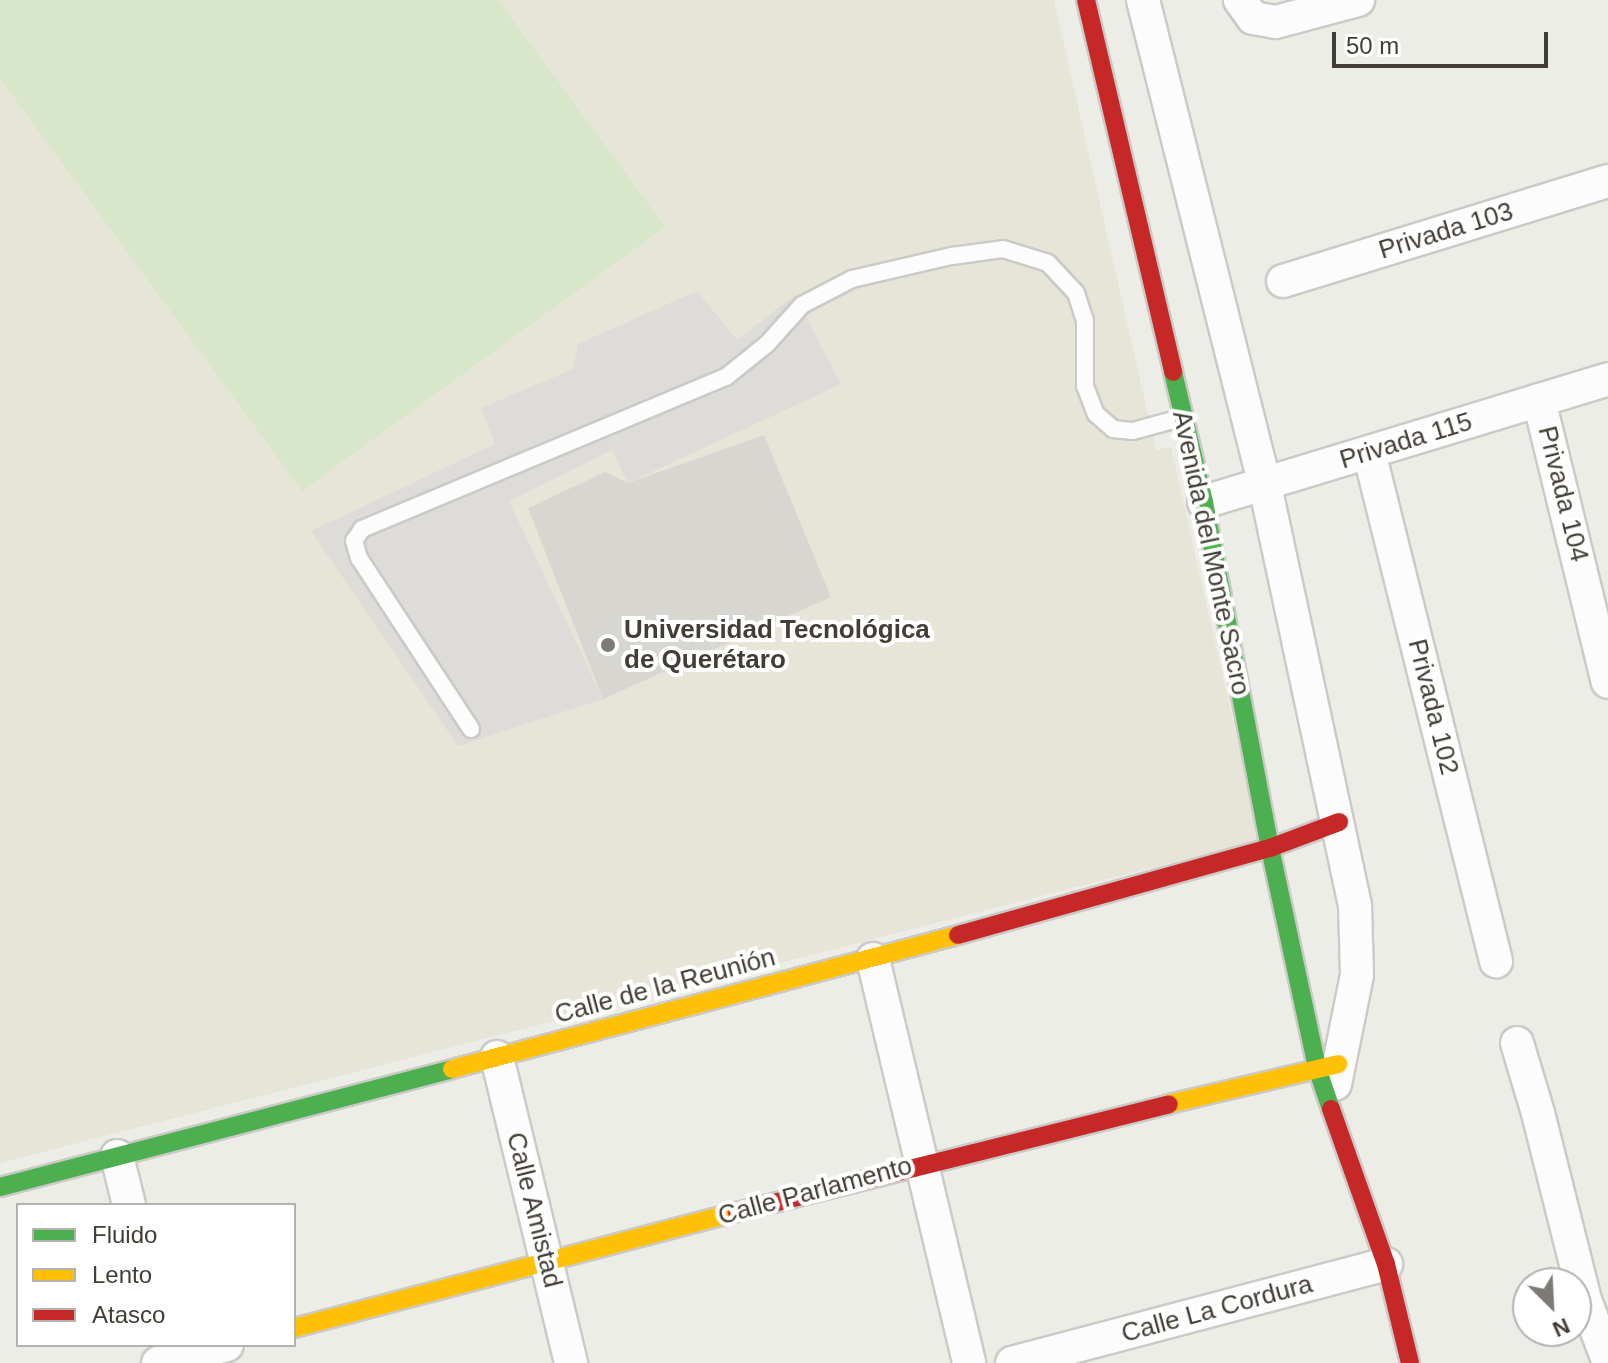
<!DOCTYPE html>
<html>
<head>
<meta charset="utf-8">
<style>
	body { margin:0 }
	#map { position:relative; width:1608px; height:1363px; overflow:hidden; background:#edede8; font-family:Arial,sans-serif }
	div>[style] { position:absolute }
	.education>* { inset:0; background:#e7e5d8 }
	.green>* { inset:0; background:#d8e6ca }
	.parking>* { inset:0; background:#dddcd8 }
	.building>* { inset:0; background:#d7d6d1 }
	.roads { filter:drop-shadow(2px 0 #cbcac6) drop-shadow(-2px 0 #cbcac6) drop-shadow(0 2px #cbcac6) drop-shadow(0 -2px #cbcac6) }
	.lane>* { height:16px; margin:-8px; padding:0 8px; transform-origin:8px; border-radius:8px; background:#fcfcfc }
	.street>* { height:32px; margin:-16px; padding:0 16px; transform-origin:16px; border-radius:16px; background:#fcfcfc }
	.fast>* { height:18px; margin:-9px; padding:0 9px; transform-origin:9px; border-radius:9px; background:#4caf50 }
	.slow>* { height:18px; margin:-9px; padding:0 9px; transform-origin:9px; border-radius:9px; background:#ffc107 }
	.jam>* { height:18px; margin:-9px; padding:0 9px; transform-origin:9px; border-radius:9px; background:#c62828 }
	.dots>* { width:22px; height:22px; translate:-50% -50%; box-sizing:border-box; border:4px solid #fff; border-radius:50% }
	span { translate:-50% -50%; white-space:nowrap; text-align:center; line-height:1.15; -webkit-text-stroke:8px #fff; paint-order:stroke }
	.street-label { font-size:26px; color:#423e35 }
	.poi-label { font-size:26px; color:#423e35; font-weight:700 }
	.left { translate:0 -50%; text-align:left }
	.legend { position:absolute; left:16px; top:1203px; width:280px; height:144px; box-sizing:border-box; background:#fff; border:2px solid #b3b2ae; margin:0; padding:10px 14px; list-style:none; font-size:24px; color:#423e35 }
	.legend li { display:flex; align-items:center; gap:16px; height:40px }
	.legend b { width:40px; border:2px solid #b3b2ae }
	.north { position:absolute; left:1512px; top:1267px; width:80px; height:80px; box-sizing:border-box; background:#fff; border:2px solid #b3b2ae; border-radius:50%; rotate:156deg; font-size:22px; font-weight:700; line-height:32px; text-align:center; color:#423e35 }
	.north::after { content:''; display:block; margin:auto; width:28px; height:36px; background:#7e7b74; clip-path:polygon(50% 0,100% 100%,50% 72%,0 100%) }
	.scale { position:absolute; left:1332px; top:32px; width:216px; height:36px; box-sizing:border-box; border:4px solid #423e35; border-top:0; padding-left:10px; font-size:24px; line-height:28px; white-space:nowrap; color:#423e35; -webkit-text-stroke:6px #fff; paint-order:stroke }
</style>
</head>
<body>
<div id="map">
	<div class="education">
		<div style="clip-path:polygon(0 0,1054px 0,1156px 450px,1171px 447px,1260px 840px,0 1163px)"></div>
	</div>
	<div class="green">
		<div style="clip-path:polygon(0 0,498px 0,665px 227px,302px 491px,0 78px)"></div>
	</div>
	<div class="parking">
		<div style="clip-path:polygon(697px 291px,737px 340px,795px 295px,841px 384px,628px 483px,612px 450px,509px 501px,603px 699px,458px 746px,311px 531px,495px 444px,481px 408px,573px 369px,578px 344px)"></div>
	</div>
	<div class="building">
		<div style="clip-path:polygon(764px 435px,831px 597px,603px 699px,528px 508px,605px 472px,628px 483px)"></div>
	</div>
	<div class="roads">
		<div class="lane">
			<div style="left:471px;top:729px;width:204px;rotate:-123.2deg"></div>
			<div style="left:359px;top:558px;width:18px;rotate:-106deg"></div>
			<div style="left:354px;top:541px;width:14px;rotate:-56deg"></div>
			<div style="left:362px;top:529px;width:394px;rotate:-22.7deg"></div>
			<div style="left:726px;top:377px;width:53px;rotate:-38.8deg"></div>
			<div style="left:767px;top:344px;width:52px;rotate:-48.1deg"></div>
			<div style="left:802px;top:305px;width:56px;rotate:-27.5deg"></div>
			<div style="left:852px;top:279px;width:103px;rotate:-13deg"></div>
			<div style="left:952px;top:256px;width:51px;rotate:-7.8deg"></div>
			<div style="left:1003px;top:249px;width:47px;rotate:17.3deg"></div>
			<div style="left:1048px;top:263px;width:41px;rotate:47deg"></div>
			<div style="left:1076px;top:293px;width:28px;rotate:72deg"></div>
			<div style="left:1085px;top:320px;width:66px;rotate:90deg"></div>
			<div style="left:1085px;top:386px;width:30px;rotate:69deg"></div>
			<div style="left:1096px;top:414px;width:23px;rotate:41deg"></div>
			<div style="left:1113px;top:429px;width:20px;rotate:6deg"></div>
			<div style="left:1133px;top:431px;width:53px;rotate:-15.4deg"></div>
		</div>
		<div class="street">
			<div style="left:1143px;top:0;width:496px;rotate:75.9deg"></div>
			<div style="left:1264px;top:481px;width:435px;rotate:77.9deg"></div>
			<div style="left:1355px;top:906px;width:69px;rotate:88.3deg"></div>
			<div style="left:1357px;top:975px;width:111px;rotate:101.4deg"></div>
			<div style="left:1240px;top:0;width:22px;rotate:54deg"></div>
			<div style="left:1253px;top:18px;width:23px;rotate:10deg"></div>
			<div style="left:1276px;top:22px;width:85px;rotate:-15deg"></div>
			<div style="left:1283px;top:281px;width:340px;rotate:-17.1deg"></div>
			<div style="left:1539px;top:400px;width:290px;rotate:76.3deg"></div>
			<div style="left:1369px;top:452px;width:525px;rotate:75.99deg"></div>
			<div style="left:1204px;top:502px;width:422px;rotate:-16.9deg"></div>
			<div style="left:873px;top:959px;width:415px;rotate:76.6deg"></div>
			<div style="left:1517px;top:1043px;width:73px;rotate:73.3deg"></div>
			<div style="left:1538px;top:1113px;width:193px;rotate:75.9deg"></div>
			<div style="left:1585px;top:1300px;width:64px;rotate:69deg"></div>
			<div style="left:497px;top:1057px;width:315px;rotate:76.4deg"></div>
			<div style="left:117px;top:1156px;width:50px;rotate:76.2deg"></div>
			<div style="left:158px;top:1363px;width:71px;rotate:-14.6deg"></div>
			<div style="left:1012px;top:1363px;width:387px;rotate:-14.8deg"></div>
		</div>
		<div class="fast">
			<div style="left:1173px;top:372px;width:134px;rotate:76.6deg"></div>
			<div style="left:1204px;top:502px;width:352px;rotate:79.2deg"></div>
			<div style="left:1270px;top:848px;width:225px;rotate:77.9deg"></div>
			<div style="left:1317px;top:1068px;width:43px;rotate:71.1deg"></div>
			<div style="left:0;top:1187px;width:467px;rotate:-14.6deg"></div>
		</div>
		<div class="slow">
			<div style="left:452px;top:1069px;width:523px;rotate:-14.83deg"></div>
			<div style="left:1169px;top:1104px;width:174px;rotate:-13.3deg"></div>
			<div style="left:294px;top:1328px;width:458px;rotate:-14.7deg"></div>
		</div>
		<div class="jam">
			<div style="left:1086px;top:0;width:382px;rotate:76.8deg"></div>
			<div style="left:958px;top:935px;width:324px;rotate:-15.6deg"></div>
			<div style="left:1270px;top:848px;width:74px;rotate:-20.6deg"></div>
			<div style="left:1331px;top:1109px;width:164px;rotate:70.5deg"></div>
			<div style="left:1386px;top:1264px;width:102px;rotate:76.4deg"></div>
			<div style="left:737px;top:1212px;width:445px;rotate:-14deg"></div>
		</div>
	</div>
	<div class="dots">
		<div style="left:608px;top:645px;background:#7e7b74"></div>
	</div>
	<div class="street-label">
		<span style="left:1446px;top:231px;rotate:-17deg">Privada 103</span>
		<span style="left:1406px;top:441px;rotate:-17deg">Privada 115</span>
		<span style="left:1563px;top:494px;rotate:76deg">Privada 104</span>
		<span style="left:1211px;top:553px;rotate:78deg">Avenida del Monte Sacro</span>
		<span style="left:1433px;top:707px;rotate:76deg">Privada 102</span>
		<span style="left:665px;top:986px;rotate:-15deg">Calle de la Reunión</span>
		<span style="left:815px;top:1191px;rotate:-15deg">Calle Parlamento</span>
		<span style="left:534px;top:1210px;rotate:76deg">Calle Amistad</span>
		<span style="left:1217px;top:1309px;rotate:-15deg">Calle La Cordura</span>
	</div>
	<div class="poi-label">
		<span class="left" style="left:624px;top:645px">Universidad Tecnológica<br>de Querétaro</span>
	</div>
	<ul class="legend">
	<li><b style="height:10px;background:#4caf50"></b>Fluido</li>
	<li><b style="height:10px;background:#ffc107"></b>Lento</li>
	<li><b style="height:10px;background:#c62828"></b>Atasco</li>
	</ul>
	<div class="north">N</div>
	<div class="scale">50 m</div>
</div>
</body>
</html>
